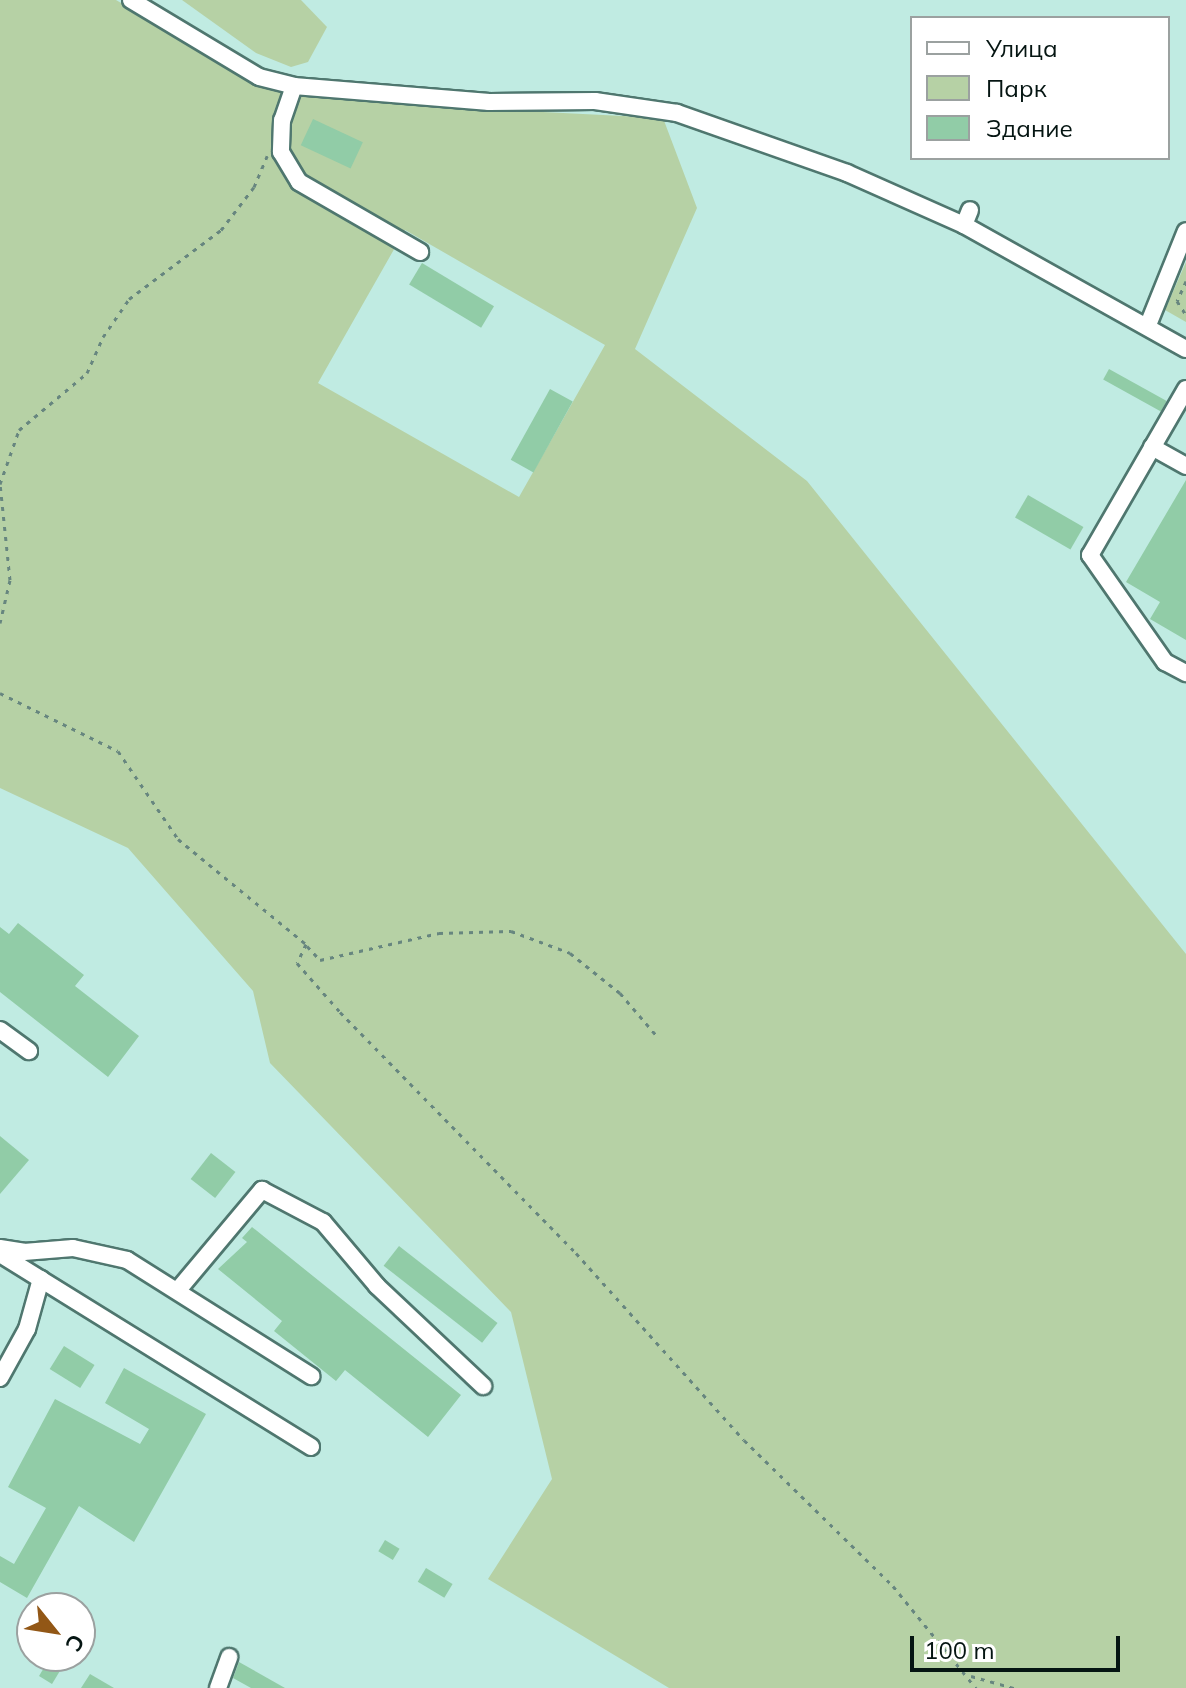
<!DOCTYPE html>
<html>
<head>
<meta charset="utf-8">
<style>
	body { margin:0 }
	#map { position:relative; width:1186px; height:1688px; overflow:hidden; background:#c0ebe2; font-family:Mulish,sans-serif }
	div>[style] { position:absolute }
	.green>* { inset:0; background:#b6d1a5 }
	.building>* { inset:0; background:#91cca7; transform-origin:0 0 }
	.path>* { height:3px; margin-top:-1.5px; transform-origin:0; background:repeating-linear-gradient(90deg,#67867f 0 4px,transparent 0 10px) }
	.roads { filter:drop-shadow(2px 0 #4f776f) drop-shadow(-2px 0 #4f776f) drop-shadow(0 2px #4f776f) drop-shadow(0 -2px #4f776f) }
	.minor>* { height:16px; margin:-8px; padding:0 8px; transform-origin:8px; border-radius:8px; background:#fff }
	span { translate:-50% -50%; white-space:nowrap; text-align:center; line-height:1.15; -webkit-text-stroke:7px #fff; paint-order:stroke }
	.legend { position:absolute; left:910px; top:16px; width:260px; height:144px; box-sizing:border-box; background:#fff; border:2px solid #9ba1a0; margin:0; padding:10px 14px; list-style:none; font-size:24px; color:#051512 }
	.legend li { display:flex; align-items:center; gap:16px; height:40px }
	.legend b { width:40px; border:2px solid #9ba1a0 }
	.north { position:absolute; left:16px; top:1592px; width:80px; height:80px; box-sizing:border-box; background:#fff; border:2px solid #9ba1a0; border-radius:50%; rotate:120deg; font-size:22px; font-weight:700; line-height:32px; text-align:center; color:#051512 }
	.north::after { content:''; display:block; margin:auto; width:28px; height:36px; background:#925716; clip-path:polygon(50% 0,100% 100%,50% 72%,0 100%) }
	.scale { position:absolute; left:910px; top:1636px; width:210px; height:36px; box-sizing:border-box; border:4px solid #051512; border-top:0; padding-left:10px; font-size:24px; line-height:28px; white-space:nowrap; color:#051512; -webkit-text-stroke:6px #fff; paint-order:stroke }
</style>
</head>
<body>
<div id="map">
	<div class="green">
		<div style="clip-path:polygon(evenodd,0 0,116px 0,267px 88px,406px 105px,663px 118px,697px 208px,635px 349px,807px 481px,1186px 954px,1186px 1688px,669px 1688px,488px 1579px,552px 1479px,511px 1312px,270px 1063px,253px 991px,128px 848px,0 788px,0 0,405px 230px,605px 345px,519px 497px,318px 383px,405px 230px)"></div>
		<div style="clip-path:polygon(182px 0,301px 0,327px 27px,308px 62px,291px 67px,256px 53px)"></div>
		<div style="clip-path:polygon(1186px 262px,1186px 322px,1165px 310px)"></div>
	</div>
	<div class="building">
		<div style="left:313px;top:119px;width:55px;height:29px;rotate:25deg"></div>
		<div style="left:422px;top:263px;width:84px;height:25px;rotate:31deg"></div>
		<div style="left:1109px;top:369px;width:66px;height:12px;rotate:29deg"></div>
		<div style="left:550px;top:389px;width:26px;height:81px;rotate:29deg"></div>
		<div style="clip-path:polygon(1186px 480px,1186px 640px,1150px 619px,1160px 602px,1126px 582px)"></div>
		<div style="left:1028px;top:495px;width:64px;height:26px;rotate:30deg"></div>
		<div style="clip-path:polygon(18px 923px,84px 975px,75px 986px,139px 1036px,108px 1077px,0 992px,0 927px,9px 934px)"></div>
		<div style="clip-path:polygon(0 1136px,29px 1160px,0 1194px)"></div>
		<div style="left:211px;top:1153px;width:31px;height:33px;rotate:38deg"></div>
		<div style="clip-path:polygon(252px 1227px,461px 1395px,428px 1437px,345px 1370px,336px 1381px,274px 1331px,282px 1321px,218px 1269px,247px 1242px,242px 1238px)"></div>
		<div style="left:399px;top:1246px;width:125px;height:25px;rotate:38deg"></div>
		<div style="left:64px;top:1346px;width:36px;height:27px;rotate:32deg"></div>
		<div style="clip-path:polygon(124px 1368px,206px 1414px,134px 1542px,79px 1506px,27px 1598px,0 1582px,0 1556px,14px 1564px,46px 1508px,8px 1487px,55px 1399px,140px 1444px,149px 1429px,105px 1403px)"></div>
		<div style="left:385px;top:1540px;width:17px;height:13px;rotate:31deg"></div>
		<div style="left:426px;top:1568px;width:31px;height:16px;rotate:31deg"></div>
		<div style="clip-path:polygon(51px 1656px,69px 1656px,52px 1684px,39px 1676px)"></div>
		<div style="clip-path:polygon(239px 1662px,285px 1688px,251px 1688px,233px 1678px)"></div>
		<div style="clip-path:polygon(90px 1674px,114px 1688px,81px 1688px)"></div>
	</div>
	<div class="path">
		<div style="left:1186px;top:281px;width:22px;rotate:114deg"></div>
		<div style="left:1177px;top:301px;width:17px;rotate:57deg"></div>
		<div style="left:0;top:623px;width:44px;rotate:-76.9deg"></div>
		<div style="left:10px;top:580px;width:97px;rotate:-95.9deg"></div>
		<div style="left:0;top:484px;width:57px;rotate:-70.6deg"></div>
		<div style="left:19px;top:430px;width:89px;rotate:-40deg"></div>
		<div style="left:87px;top:373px;width:39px;rotate:-66deg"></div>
		<div style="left:103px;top:337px;width:46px;rotate:-55.6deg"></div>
		<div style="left:129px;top:299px;width:115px;rotate:-36.9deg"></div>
		<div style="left:221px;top:230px;width:54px;rotate:-52.5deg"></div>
		<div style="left:254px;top:187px;width:34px;rotate:-67deg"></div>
		<div style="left:0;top:693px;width:131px;rotate:26.2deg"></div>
		<div style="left:118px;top:751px;width:107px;rotate:55.7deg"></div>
		<div style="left:178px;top:839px;width:166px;rotate:39.4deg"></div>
		<div style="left:306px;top:944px;width:21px;rotate:115deg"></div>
		<div style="left:297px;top:963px;width:65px;rotate:48.7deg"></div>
		<div style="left:340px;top:1012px;width:337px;rotate:45.6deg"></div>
		<div style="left:576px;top:1253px;width:251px;rotate:48.1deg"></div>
		<div style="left:744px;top:1440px;width:209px;rotate:44.4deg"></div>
		<div style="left:893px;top:1586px;width:132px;rotate:50.9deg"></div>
		<div style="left:307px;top:946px;width:19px;rotate:47deg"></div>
		<div style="left:320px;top:960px;width:122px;rotate:-12.8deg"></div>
		<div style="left:439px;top:933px;width:72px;rotate:-1.6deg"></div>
		<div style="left:511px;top:931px;width:63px;rotate:20.4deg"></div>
		<div style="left:570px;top:953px;width:64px;rotate:38.7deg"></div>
		<div style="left:620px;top:993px;width:55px;rotate:49.4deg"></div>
		<div style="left:971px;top:1676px;width:45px;rotate:15.6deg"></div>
	</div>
	<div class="roads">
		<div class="minor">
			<div style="left:131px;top:0;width:149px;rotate:31deg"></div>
			<div style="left:259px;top:77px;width:36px;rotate:14deg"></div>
			<div style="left:294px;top:86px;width:196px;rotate:4.7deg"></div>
			<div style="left:489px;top:102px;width:106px;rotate:-0.5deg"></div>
			<div style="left:595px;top:101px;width:83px;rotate:8.3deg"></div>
			<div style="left:677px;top:113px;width:180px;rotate:19.4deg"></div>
			<div style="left:847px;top:173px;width:128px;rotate:24deg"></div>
			<div style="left:964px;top:225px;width:254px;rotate:29.2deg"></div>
			<div style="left:294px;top:86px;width:36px;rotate:109deg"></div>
			<div style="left:282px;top:120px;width:32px;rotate:92deg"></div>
			<div style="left:281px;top:152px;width:35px;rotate:59deg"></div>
			<div style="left:299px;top:182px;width:140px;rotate:30deg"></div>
			<div style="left:964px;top:225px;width:16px;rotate:-68deg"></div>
			<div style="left:1148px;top:325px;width:101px;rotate:-68deg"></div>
			<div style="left:1186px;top:389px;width:192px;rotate:120deg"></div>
			<div style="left:1090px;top:555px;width:131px;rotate:55deg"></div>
			<div style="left:1165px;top:662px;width:24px;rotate:28deg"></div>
			<div style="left:1152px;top:447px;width:39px;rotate:29deg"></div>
			<div style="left:0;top:1030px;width:36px;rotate:36deg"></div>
			<div style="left:0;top:1248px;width:24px;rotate:9deg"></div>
			<div style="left:24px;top:1252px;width:49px;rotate:-4.7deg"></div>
			<div style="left:73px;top:1248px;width:55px;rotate:12.5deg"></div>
			<div style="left:127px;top:1260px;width:218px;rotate:32.2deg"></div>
			<div style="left:0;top:1254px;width:366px;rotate:31.8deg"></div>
			<div style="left:178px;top:1290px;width:131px;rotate:-50deg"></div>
			<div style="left:262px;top:1190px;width:69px;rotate:27.7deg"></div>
			<div style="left:323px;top:1222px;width:84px;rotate:49.8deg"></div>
			<div style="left:377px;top:1286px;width:146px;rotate:43.3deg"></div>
			<div style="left:0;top:1378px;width:56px;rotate:-61.1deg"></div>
			<div style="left:27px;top:1329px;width:52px;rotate:-74.4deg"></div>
			<div style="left:218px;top:1688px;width:33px;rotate:-70deg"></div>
		</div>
	</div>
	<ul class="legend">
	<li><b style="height:10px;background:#fff"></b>Улица</li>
	<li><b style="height:22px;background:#b6d1a5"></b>Парк</li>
	<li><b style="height:22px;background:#91cca7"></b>Здание</li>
	</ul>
	<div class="north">С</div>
	<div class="scale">100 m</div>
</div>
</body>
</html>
